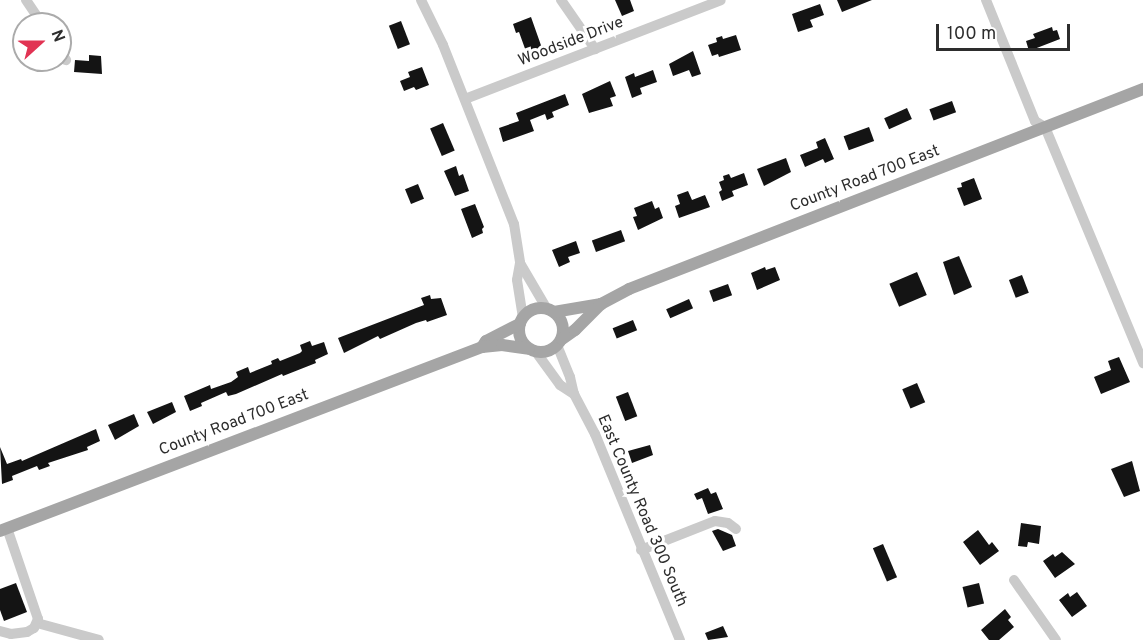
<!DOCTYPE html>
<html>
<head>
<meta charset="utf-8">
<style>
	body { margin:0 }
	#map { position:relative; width:1143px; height:640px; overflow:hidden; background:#fff; font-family:Overpass,sans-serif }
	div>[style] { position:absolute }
	.building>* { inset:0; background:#141414; transform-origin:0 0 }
	.minor>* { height:10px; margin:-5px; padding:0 5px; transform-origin:5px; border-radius:5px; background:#cacaca }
	.major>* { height:12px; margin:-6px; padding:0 6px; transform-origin:6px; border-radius:6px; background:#a5a5a5 }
	.major>.ring { margin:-6px; padding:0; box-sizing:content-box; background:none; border:12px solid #a5a5a5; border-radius:50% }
	span { translate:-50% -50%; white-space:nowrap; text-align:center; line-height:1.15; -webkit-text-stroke:6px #fff; paint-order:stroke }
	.street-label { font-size:16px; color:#2d2d2d }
	.north { position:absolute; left:12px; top:12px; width:60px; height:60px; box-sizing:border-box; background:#fff; border:2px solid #ababab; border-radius:50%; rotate:69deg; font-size:16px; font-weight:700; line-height:24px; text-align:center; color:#2d2d2d }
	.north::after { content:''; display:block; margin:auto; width:21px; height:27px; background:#e13353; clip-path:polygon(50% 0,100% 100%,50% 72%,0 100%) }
	.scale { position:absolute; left:936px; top:24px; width:134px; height:27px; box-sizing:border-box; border:3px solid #2d2d2d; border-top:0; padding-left:8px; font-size:18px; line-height:21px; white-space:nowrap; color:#2d2d2d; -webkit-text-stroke:4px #fff; paint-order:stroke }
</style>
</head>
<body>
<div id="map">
	<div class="building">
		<div style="clip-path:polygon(615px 0,630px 0,634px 11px,622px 16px)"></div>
		<div style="clip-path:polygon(837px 0,872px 0,842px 12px)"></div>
		<div style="clip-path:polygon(820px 4px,824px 15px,810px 20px,813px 27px,798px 32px,792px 14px)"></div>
		<div style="clip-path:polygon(531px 17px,543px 51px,528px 57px,519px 32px,516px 33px,513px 24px)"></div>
		<div style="left:401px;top:21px;width:25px;height:13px;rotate:69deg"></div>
		<div style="clip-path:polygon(1052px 27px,1053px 31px,1057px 30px,1060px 39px,1029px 51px,1026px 41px,1035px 38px,1033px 34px)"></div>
		<div style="clip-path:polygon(736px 35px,741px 50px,719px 57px,718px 54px,712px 56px,708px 45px,717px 42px,716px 38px,722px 36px,723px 39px)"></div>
		<div style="clip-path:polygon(693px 51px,701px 74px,692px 77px,689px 70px,673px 76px,669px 64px)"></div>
		<div style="clip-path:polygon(89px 55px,101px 56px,102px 74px,74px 72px,75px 60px,89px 61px)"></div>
		<div style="clip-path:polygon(422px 67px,429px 85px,416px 90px,414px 87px,404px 91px,400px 81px,410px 77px,408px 72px)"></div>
		<div style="clip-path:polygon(653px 70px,657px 82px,640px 88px,642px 94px,632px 98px,625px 77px,634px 73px,635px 77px)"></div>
		<div style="clip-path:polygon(610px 81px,616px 96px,610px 98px,613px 106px,589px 113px,582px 94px)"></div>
		<div style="clip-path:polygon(565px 94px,569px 105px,552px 112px,554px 117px,547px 120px,545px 114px,530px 120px,534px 131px,503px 142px,499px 128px,519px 121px,516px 113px)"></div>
		<div style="left:952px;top:101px;width:12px;height:24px;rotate:70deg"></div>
		<div style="left:907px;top:108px;width:12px;height:25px;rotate:66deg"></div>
		<div style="left:443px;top:123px;width:30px;height:14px;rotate:67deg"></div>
		<div style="left:869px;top:127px;width:15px;height:27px;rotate:70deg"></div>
		<div style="clip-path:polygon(825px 138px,834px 159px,825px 163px,823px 159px,805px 167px,800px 155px,818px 148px,816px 142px)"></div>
		<div style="clip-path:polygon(786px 158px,791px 172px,764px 186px,757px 169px)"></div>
		<div style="clip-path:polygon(456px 166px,459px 176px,463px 174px,469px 191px,455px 196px,444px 171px)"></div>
		<div style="clip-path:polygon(744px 173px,748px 185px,732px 191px,734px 196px,722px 201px,719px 192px,722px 190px,719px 182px,724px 180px,723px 176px,729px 174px,731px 178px)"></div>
		<div style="clip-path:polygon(974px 178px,982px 199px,964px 206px,957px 188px,962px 187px,961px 183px)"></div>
		<div style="left:418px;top:184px;width:16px;height:14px;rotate:68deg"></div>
		<div style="clip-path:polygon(688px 191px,692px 200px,705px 195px,710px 207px,679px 218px,675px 206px,680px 204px,677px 195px)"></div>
		<div style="clip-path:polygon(652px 201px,655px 209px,659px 207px,663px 218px,638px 230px,633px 217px,637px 216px,634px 208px)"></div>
		<div style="clip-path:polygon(475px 204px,484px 227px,482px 229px,483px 233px,472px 238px,461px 209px)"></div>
		<div style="left:621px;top:230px;width:12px;height:31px;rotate:70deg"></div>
		<div style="clip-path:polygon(576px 241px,580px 253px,568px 257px,570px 262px,559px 267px,552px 250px)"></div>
		<div style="clip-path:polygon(959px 256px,972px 287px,954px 295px,943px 262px)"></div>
		<div style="clip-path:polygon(765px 267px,766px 270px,775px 267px,780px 280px,757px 290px,751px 273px)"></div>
		<div style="left:917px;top:272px;width:25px;height:30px;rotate:67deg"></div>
		<div style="left:1022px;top:275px;width:19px;height:14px;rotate:69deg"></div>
		<div style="left:728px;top:284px;width:12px;height:20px;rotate:70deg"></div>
		<div style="clip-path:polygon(430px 295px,431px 299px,441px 298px,447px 315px,427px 322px,426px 320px,416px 323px,380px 339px,378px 336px,344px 353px,338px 338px,424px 305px,421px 298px)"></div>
		<div style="left:689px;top:299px;width:10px;height:25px;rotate:66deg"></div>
		<div style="left:633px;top:320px;width:11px;height:22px;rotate:68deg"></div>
		<div style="clip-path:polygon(310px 341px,312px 346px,324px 342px,328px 354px,315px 360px,316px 363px,283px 376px,282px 374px,236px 394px,228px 396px,226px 392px,201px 403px,202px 406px,190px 411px,184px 396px,210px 385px,211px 389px,231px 382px,238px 377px,236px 372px,248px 367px,250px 373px,272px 364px,271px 361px,278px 358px,280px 361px,300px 353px,302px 351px,300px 345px)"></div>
		<div style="clip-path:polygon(1119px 357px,1130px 382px,1101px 394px,1094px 377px,1111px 370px,1108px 361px)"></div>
		<div style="left:917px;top:383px;width:21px;height:16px;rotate:67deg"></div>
		<div style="left:628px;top:392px;width:26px;height:13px;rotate:69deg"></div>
		<div style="clip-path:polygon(172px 402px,176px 412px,153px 424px,147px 412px)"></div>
		<div style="clip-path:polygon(134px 414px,139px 426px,115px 440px,108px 425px)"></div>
		<div style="clip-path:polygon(96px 429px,100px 441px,87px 447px,88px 450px,48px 463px,50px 466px,39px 470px,37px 466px,12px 476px,13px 480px,2px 484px,0 447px,7px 464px,21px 459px,22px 461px)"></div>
		<div style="clip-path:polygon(650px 445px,653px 455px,632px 463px,628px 451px)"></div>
		<div style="clip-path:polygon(1132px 461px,1140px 491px,1124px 497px,1111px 469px)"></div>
		<div style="clip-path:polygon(708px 488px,711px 494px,716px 492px,723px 509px,708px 514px,702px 498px,697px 500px,694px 494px)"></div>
		<div style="clip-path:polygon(1021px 523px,1041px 526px,1039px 544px,1028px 542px,1027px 547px,1018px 546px)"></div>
		<div style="clip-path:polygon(718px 529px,732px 535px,736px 546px,723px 551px,712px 531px)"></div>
		<div style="clip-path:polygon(978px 530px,989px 545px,992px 542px,999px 551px,980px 565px,963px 542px)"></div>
		<div style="left:883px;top:544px;width:36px;height:11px;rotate:67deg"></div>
		<div style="clip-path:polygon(1062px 552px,1075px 564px,1055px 578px,1043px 561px,1053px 554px,1055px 557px)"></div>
		<div style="clip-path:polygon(16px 583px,27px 612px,4px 621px,0 610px,0 589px)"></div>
		<div style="left:979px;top:583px;width:21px;height:17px;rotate:76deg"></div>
		<div style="clip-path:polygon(1077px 592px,1087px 606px,1072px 617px,1059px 600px,1068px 593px,1070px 597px)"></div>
		<div style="clip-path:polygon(1005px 609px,1011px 617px,1008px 620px,1014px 627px,999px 640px,989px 640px,981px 630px)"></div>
		<div style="clip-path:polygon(723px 626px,728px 637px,708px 640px,705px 633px)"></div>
	</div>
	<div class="minor">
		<div style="left:26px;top:0;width:29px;rotate:56deg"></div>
		<div style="left:421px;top:0;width:50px;rotate:63.9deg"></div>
		<div style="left:443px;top:45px;width:193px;rotate:68.4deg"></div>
		<div style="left:514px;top:224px;width:39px;rotate:81deg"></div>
		<div style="left:520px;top:263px;width:17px;rotate:100deg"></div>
		<div style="left:517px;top:280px;width:37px;rotate:81deg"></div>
		<div style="left:561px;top:0;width:60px;rotate:55.2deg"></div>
		<div style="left:986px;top:0;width:131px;rotate:68deg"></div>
		<div style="left:1035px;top:121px;width:12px;rotate:31deg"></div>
		<div style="left:1045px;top:127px;width:256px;rotate:67.4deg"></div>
		<div style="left:60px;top:51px;width:11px;rotate:56deg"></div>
		<div style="left:465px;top:99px;width:274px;rotate:-21.1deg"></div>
		<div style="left:520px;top:263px;width:53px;rotate:59.6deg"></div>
		<div style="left:557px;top:345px;width:35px;rotate:68deg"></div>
		<div style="left:570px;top:377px;width:17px;rotate:77deg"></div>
		<div style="left:574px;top:394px;width:45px;rotate:62.3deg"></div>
		<div style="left:595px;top:434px;width:223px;rotate:67.6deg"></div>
		<div style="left:536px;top:352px;width:41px;rotate:54deg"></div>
		<div style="left:560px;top:385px;width:17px;rotate:33deg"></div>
		<div style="left:641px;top:550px;width:79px;rotate:-21.4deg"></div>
		<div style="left:715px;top:521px;width:13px;rotate:9deg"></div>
		<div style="left:728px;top:523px;width:10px;rotate:37deg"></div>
		<div style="left:1014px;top:580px;width:73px;rotate:55deg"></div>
		<div style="left:37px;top:623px;width:64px;rotate:15.3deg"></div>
		<div style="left:0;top:631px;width:11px;rotate:15deg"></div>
		<div style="left:11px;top:634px;width:16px;rotate:-7deg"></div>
		<div style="left:27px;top:632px;width:8px;rotate:-30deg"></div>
		<div style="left:34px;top:628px;width:10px;rotate:-66deg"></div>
		<div style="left:38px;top:619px;width:96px;rotate:-108.8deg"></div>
	</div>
	<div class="major">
		<div class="ring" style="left:519px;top:308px;width:32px;height:32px"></div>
		<div style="left:554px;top:312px;width:48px;rotate:-9.7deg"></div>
		<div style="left:601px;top:304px;width:32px;rotate:-28deg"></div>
		<div style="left:629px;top:289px;width:552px;rotate:-21.26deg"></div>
		<div style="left:562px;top:339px;width:16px;rotate:-35deg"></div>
		<div style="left:575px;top:330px;width:37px;rotate:-45deg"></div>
		<div style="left:482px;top:347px;width:7px;rotate:-56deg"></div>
		<div style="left:486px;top:341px;width:38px;rotate:-27deg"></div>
		<div style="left:0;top:531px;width:516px;rotate:-20.89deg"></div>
		<div style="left:482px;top:347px;width:20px;rotate:-6deg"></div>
		<div style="left:502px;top:345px;width:27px;rotate:8deg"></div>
	</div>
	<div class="street-label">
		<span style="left:571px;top:42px;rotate:-21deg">Woodside Drive</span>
		<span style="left:865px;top:179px;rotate:-21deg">County Road 700 East</span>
		<span style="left:234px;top:423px;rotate:-21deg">County Road 700 East</span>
		<span style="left:642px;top:511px;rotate:67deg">East County Road 300 South</span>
	</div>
	<div class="north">N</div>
	<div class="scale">100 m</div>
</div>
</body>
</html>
